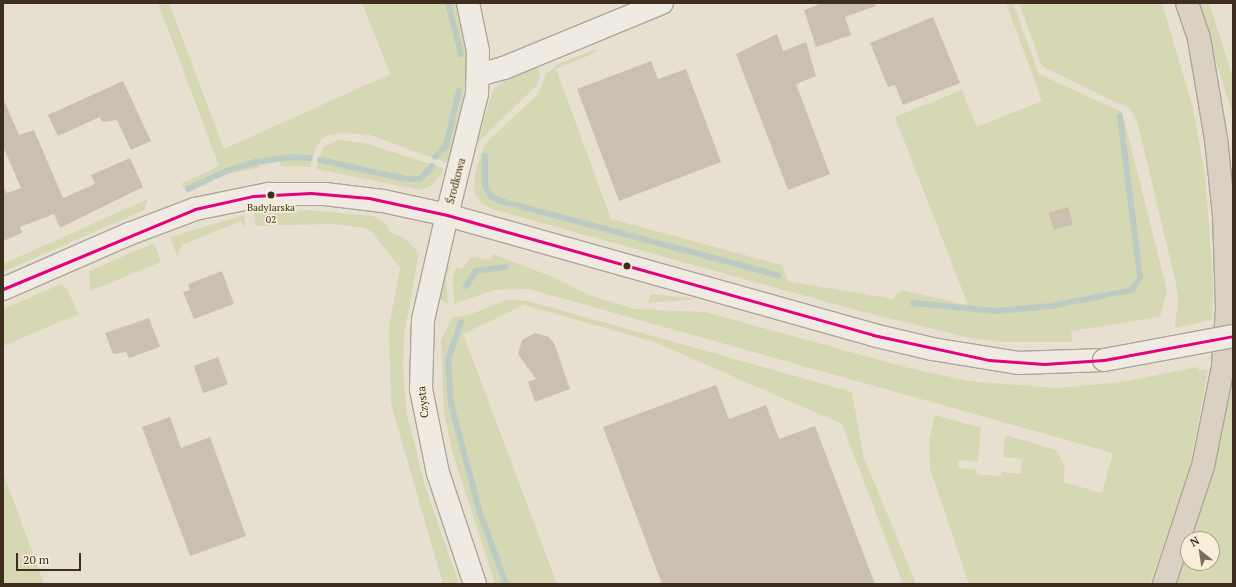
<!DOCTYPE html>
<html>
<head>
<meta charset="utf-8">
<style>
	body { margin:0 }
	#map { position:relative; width:1236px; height:587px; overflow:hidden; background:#e7e0d1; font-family:"PT Serif",serif }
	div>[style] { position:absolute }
	.green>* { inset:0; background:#d6d7b3 }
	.stream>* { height:6px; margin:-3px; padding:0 3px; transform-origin:3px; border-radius:3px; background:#bcccc2 }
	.building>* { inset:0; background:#cbbfb2; transform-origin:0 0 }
	.roads { filter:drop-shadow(1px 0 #ada599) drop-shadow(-1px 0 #ada599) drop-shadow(0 1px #ada599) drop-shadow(0 -1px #ada599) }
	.minor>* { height:22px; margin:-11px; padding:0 11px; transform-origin:11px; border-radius:11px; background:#efebe3 }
	.tertiary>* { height:22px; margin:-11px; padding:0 11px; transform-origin:11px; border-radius:11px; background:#efebe3 }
	.motorway>* { height:22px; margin:-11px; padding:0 11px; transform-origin:11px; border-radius:11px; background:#dad1c2 }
	.bridges { filter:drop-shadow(1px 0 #ada599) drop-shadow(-1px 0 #ada599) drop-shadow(0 1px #ada599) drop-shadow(0 -1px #ada599) }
	.tertiary-bridge>* { height:22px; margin:-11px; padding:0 11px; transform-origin:11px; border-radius:11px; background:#efebe3 }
	.bus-1>* { height:3px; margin:-1.5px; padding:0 1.5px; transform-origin:1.5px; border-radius:1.5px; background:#e5007d }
	.dots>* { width:11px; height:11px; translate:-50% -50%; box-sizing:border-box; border:2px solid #f7eed8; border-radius:50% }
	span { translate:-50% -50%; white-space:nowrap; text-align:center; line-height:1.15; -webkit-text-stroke:3.5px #f7eed8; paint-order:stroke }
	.bus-label { font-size:10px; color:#3d2e20 }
	.street-label { font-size:11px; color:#3d2e20 }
	.frame { position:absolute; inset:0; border:4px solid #3d2e20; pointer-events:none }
	.north { position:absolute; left:1180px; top:531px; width:40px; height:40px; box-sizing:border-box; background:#f7eed8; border:1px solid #ada18e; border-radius:50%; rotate:330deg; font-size:11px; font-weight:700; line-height:16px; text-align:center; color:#3d2e20 }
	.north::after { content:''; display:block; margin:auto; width:14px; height:18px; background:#786c5e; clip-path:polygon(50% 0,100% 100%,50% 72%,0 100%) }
	.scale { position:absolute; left:16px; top:553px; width:65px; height:18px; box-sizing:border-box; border:2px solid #3d2e20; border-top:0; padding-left:5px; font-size:12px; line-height:14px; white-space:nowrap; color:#3d2e20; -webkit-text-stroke:3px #f7eed8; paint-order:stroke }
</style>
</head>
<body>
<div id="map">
	<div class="green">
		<div style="clip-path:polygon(158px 3px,169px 3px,224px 149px,390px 74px,362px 3px,457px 3px,466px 46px,468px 71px,451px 162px,444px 162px,370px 135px,344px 133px,328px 135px,321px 140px,315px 149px,310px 167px,280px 166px,280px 160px,259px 163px,259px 168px,227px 174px,187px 192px,181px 184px,219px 166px)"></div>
		<div style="clip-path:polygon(1006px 3px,1013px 3px,1039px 74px,1122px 112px,1167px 291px,1160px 317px,1071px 331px,1072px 342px,1002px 342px,970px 338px,867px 313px,492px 209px,482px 204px,474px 192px,475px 173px,483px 148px,489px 140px,538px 94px,547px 73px,558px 64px,596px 49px,597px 52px,556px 69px,611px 219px,782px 265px,788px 281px,892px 299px,902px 290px,968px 305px,895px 117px,962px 90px,977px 127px,1042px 101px)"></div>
		<div style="clip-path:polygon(1019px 3px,1162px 3px,1193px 108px,1205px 174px,1213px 281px,1212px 320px,1175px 328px,1178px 297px,1175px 279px,1137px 121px,1130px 109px,1042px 66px)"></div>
		<div style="clip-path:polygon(1196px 3px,1209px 3px,1233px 77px,1233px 114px)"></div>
		<div style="clip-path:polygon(537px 65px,540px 75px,537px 85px,477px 144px,493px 90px,505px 79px)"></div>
		<div style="clip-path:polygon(338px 140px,365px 143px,443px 168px,441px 175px,431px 186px,420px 190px,316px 169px,323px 147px)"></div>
		<div style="clip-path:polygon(148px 199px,144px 210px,3px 272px,3px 264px)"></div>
		<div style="clip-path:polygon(307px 210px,373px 216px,386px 224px,390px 232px,403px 237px,419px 253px,404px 335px,403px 369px,407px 415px,425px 486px,459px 584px,443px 584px,391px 404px,389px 327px,400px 268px,372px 232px,364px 228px,332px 224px,256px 226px,254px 213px)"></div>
		<div style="clip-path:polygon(244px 215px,246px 228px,241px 221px,182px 245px,177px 256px,170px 237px)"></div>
		<div style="clip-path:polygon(154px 243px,161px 262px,90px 291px,89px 271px)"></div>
		<div style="clip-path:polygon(493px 254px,558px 279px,589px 295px,635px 309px,705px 312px,909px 368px,969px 381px,1057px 388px,1123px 382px,1197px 367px,1199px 370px,1208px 370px,1189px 471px,1150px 584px,969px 584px,930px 469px,929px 440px,935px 415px,981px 428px,978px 462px,959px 460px,958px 468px,977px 470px,977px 474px,1001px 476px,1001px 472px,1021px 474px,1022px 459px,1003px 457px,1005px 435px,1057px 450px,1065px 468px,1063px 482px,1102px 493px,1113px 453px,529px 289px,494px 290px,454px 304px,453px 278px,456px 267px,462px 269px,471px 257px,491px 260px)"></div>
		<div style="clip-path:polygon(444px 264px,450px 266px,446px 278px,448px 304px,439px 299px)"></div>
		<div style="clip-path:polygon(61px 284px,68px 290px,78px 314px,3px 346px,3px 309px)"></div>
		<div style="clip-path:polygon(651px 294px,697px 299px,648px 303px)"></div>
		<div style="clip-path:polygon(506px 300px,528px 301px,852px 392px,863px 455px,916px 584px,903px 584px,842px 424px,654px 342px,524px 305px,463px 334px,557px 584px,495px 584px,453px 454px,444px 414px,441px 340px,453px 317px,469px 315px)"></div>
		<div style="clip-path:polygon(1233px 359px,1233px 584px,1173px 584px,1188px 546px,1188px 563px,1212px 563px,1212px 539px,1190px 539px)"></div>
		<div style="clip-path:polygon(3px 473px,14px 502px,44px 584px,3px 584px)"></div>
	</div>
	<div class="stream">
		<div style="left:448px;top:3px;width:53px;rotate:75.7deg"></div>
		<div style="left:485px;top:156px;width:30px;rotate:90deg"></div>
		<div style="left:485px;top:186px;width:13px;rotate:58deg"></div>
		<div style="left:492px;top:197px;width:10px;rotate:24deg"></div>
		<div style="left:501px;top:201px;width:287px;rotate:15deg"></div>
		<div style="left:435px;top:157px;width:16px;rotate:-45deg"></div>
		<div style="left:446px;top:146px;width:57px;rotate:-76.9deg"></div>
		<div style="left:320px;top:160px;width:88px;rotate:12.5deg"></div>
		<div style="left:406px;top:179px;width:14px"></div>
		<div style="left:420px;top:179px;width:18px;rotate:-47deg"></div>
		<div style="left:188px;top:189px;width:42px;rotate:-25.3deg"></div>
		<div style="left:226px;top:171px;width:31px;rotate:-17deg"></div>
		<div style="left:256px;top:162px;width:37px;rotate:-8deg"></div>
		<div style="left:293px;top:157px;width:17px;rotate:3deg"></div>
		<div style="left:466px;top:286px;width:18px;rotate:-56deg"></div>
		<div style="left:476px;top:271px;width:30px;rotate:-8deg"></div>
		<div style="left:913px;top:303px;width:83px;rotate:5.5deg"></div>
		<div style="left:996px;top:311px;width:55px;rotate:-5.2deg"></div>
		<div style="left:1051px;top:306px;width:83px;rotate:-11.2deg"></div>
		<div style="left:1132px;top:290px;width:15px;rotate:-58deg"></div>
		<div style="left:1140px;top:277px;width:162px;rotate:-97.1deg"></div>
		<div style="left:461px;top:322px;width:40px;rotate:108.9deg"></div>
		<div style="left:448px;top:360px;width:44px;rotate:86.1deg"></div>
		<div style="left:451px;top:404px;width:113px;rotate:75.1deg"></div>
		<div style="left:480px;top:513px;width:76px;rotate:69.9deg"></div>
	</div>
	<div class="building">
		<div style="clip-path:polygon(823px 3px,875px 3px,876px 6px,845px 17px,851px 35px,816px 47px,804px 10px)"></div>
		<div style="clip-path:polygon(933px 17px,960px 83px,903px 105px,895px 85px,888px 87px,870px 43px)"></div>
		<div style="clip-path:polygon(777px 34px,783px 51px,806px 42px,816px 76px,796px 84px,830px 174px,788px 190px,736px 54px)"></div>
		<div style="clip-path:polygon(651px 61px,658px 79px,686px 69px,721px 162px,619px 201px,577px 89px)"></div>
		<div style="clip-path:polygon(123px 81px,151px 141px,131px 150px,117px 120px,102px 122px,100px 117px,58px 136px,48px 115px)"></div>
		<div style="clip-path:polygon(3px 98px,19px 135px,34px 130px,63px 198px,95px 184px,91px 175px,130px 158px,143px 187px,60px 228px,54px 214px,20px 227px,22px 233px,3px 241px,3px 186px,7px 193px,21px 188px,3px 146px)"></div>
		<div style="left:1068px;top:207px;width:18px;height:20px;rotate:74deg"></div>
		<div style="clip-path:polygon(222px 271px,234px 304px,194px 319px,183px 292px,190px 290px,188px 284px)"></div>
		<div style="clip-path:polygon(149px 318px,160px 347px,129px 358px,126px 352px,113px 354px,105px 333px)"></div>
		<div style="clip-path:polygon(535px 333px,549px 337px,554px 343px,570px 389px,535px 402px,528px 382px,536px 379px,518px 354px,522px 340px)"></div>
		<div style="left:218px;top:357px;width:29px;height:26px;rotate:70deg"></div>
		<div style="clip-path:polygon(716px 385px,729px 419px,766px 405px,779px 439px,815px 426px,875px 584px,662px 584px,603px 427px)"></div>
		<div style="clip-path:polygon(170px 417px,181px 448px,210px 437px,246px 536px,190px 556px,142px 427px)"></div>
	</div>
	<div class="roads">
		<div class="minor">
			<div style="left:479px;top:75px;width:26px;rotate:-16deg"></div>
			<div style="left:504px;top:68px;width:171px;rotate:-22.4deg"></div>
			<div style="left:447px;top:215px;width:125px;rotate:-76.1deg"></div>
			<div style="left:477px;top:94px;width:43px;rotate:-88.7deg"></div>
			<div style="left:478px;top:51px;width:49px;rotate:-101.8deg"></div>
		</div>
		<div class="tertiary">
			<div style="left:447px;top:215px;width:108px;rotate:102.9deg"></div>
			<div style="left:423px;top:320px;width:69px;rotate:91.7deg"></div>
			<div style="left:421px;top:389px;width:86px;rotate:78.6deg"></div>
			<div style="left:438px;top:473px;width:117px;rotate:71.6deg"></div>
			<div style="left:3px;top:289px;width:137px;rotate:-23.6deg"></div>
			<div style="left:129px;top:234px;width:71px;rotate:-20.7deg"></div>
			<div style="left:195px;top:209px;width:76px;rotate:-11.5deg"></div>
			<div style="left:269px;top:194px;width:56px"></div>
			<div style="left:325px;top:194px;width:58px;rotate:6.9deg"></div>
			<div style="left:383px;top:201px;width:66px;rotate:12.3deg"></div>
			<div style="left:447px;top:215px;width:443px;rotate:15.7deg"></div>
			<div style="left:873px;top:335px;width:61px;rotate:13.3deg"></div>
			<div style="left:932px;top:349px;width:87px;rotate:9.2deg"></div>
			<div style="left:1018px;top:363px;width:86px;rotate:-2deg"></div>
		</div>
		<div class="motorway">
			<div style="left:1164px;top:584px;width:124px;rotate:-71.7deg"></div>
			<div style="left:1203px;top:466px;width:101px;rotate:-78.6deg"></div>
			<div style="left:1223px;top:367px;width:59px;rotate:-86.1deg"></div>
			<div style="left:1227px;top:308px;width:93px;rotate:-91.8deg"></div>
			<div style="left:1224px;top:215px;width:76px;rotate:-96deg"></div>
			<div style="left:1216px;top:139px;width:102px;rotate:-99.6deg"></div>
			<div style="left:1199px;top:38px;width:37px;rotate:-109deg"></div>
		</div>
	</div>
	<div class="bridges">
		<div class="tertiary-bridge">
			<div style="left:1104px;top:360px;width:131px;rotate:-10.5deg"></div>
		</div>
	</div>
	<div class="bus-1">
		<div style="left:3px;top:289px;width:208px;rotate:-22.6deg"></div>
		<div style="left:195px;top:209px;width:59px;rotate:-12.6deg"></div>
		<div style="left:253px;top:196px;width:58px;rotate:-3deg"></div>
		<div style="left:311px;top:193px;width:58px;rotate:4.9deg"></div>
		<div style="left:369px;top:198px;width:80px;rotate:12.3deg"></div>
		<div style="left:447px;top:215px;width:443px;rotate:15.7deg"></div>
		<div style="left:873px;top:335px;width:119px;rotate:12.2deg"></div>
		<div style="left:989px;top:360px;width:55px;rotate:4.2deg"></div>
		<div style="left:1044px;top:364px;width:60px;rotate:-3.8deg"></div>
		<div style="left:1104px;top:360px;width:131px;rotate:-10.5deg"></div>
	</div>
	<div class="dots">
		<div style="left:271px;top:195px;background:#3d2e20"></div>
		<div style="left:627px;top:266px;background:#3d2e20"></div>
	</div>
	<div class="bus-label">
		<span style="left:271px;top:213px">Badylarska<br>02</span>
	</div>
	<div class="street-label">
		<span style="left:456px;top:181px;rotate:-75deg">Środkowa</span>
		<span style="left:423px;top:402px;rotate:-97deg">Czysta</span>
	</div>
	<div class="frame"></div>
	<div class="north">N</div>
	<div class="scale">20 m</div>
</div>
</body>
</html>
